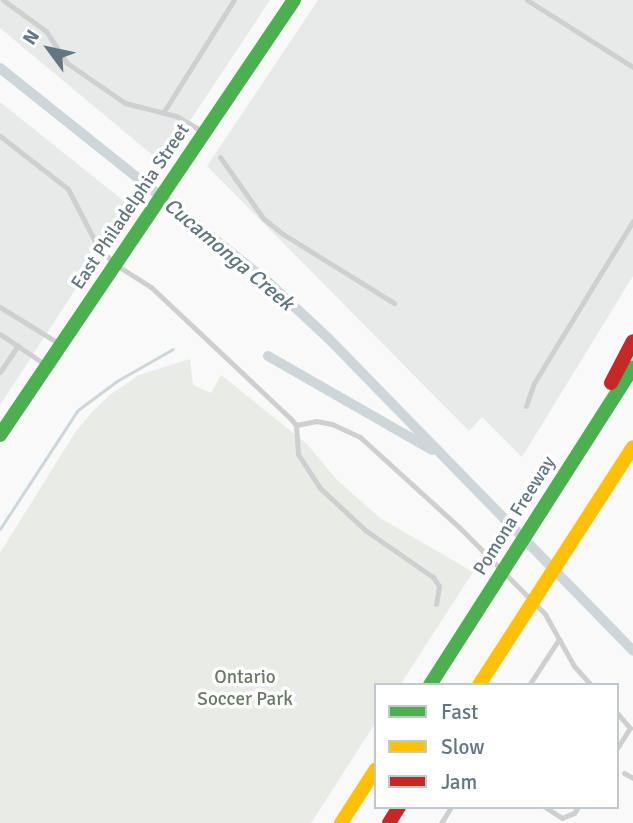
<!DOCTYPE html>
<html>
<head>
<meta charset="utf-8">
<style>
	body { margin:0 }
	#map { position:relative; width:633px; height:823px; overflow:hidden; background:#f9f9f9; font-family:Signika,sans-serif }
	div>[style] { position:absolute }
	.built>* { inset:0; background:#e8e9e9 }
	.green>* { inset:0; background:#e8ebe6 }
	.stream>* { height:2.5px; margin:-1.25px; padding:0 1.25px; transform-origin:1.25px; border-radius:1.25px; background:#ced6d9 }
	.canal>* { height:10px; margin:-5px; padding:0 5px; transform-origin:5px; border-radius:5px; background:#ced6d9 }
	.lane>* { height:5px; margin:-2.5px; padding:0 2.5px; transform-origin:2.5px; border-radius:2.5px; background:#cecfd0 }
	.fast>* { height:14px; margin:-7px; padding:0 7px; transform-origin:7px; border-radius:7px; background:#4caf50 }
	.slow>* { height:14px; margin:-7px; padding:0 7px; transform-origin:7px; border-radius:7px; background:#ffc107 }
	.jam>* { height:14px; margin:-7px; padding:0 7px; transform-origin:7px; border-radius:7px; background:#c62828 }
	span { translate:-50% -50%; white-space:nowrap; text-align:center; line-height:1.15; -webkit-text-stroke:7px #fff; paint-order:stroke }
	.street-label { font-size:19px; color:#657683 }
	.park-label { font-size:19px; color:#687a64 }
	.water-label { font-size:21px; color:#60757c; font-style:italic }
	.legend { position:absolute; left:374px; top:683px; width:245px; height:126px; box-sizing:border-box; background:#fff; border:2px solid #c1c8cd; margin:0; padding:9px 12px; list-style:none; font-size:21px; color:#657683 }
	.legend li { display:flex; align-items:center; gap:14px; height:35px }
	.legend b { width:35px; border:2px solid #c1c8cd }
	.north { position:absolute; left:14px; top:14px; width:70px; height:70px; -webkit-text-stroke:5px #fff; paint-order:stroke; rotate:303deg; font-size:19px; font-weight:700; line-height:28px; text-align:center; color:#657683 }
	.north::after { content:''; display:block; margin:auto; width:24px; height:32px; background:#657683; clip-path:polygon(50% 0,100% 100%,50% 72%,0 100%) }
</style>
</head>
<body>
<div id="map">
	<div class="built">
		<div style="clip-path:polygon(0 0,270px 0,162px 163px,0 28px)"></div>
		<div style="clip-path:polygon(318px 0,633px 0,633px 276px,522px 457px,482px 417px,469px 431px,207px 166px)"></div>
		<div style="clip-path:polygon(0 102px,130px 206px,0 405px)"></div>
	</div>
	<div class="green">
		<div style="clip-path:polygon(190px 359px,193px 385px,211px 393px,221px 375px,307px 444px,337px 480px,380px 518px,473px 572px,400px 685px,376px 685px,376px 722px,311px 823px,0 823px,0 553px,76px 431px,94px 410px,111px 394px,139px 375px)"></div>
	</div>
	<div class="stream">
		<div style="left:0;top:529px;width:142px;rotate:-56.8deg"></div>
		<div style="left:78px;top:410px;width:49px;rotate:-36.6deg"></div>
		<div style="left:117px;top:381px;width:64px;rotate:-29.7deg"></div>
	</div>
	<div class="canal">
		<div style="left:0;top:68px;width:344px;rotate:38.6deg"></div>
		<div style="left:269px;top:283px;width:81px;rotate:43deg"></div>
		<div style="left:328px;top:338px;width:437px;rotate:45.7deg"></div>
		<div style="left:268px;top:356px;width:189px;rotate:29.8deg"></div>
	</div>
	<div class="lane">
		<div style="left:3px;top:0;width:53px;rotate:35.8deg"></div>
		<div style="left:46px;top:31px;width:38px;rotate:57deg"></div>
		<div style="left:67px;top:63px;width:70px;rotate:34.6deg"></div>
		<div style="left:125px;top:103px;width:53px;rotate:14.3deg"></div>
		<div style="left:176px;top:116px;width:30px;rotate:30deg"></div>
		<div style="left:527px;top:0;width:125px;rotate:32.3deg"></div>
		<div style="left:163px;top:113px;width:133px;rotate:-57.9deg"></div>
		<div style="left:0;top:136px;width:86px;rotate:37.9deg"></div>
		<div style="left:68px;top:189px;width:65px;rotate:62.7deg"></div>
		<div style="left:98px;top:247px;width:25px;rotate:45deg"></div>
		<div style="left:116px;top:265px;width:41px;rotate:32.2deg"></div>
		<div style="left:151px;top:287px;width:191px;rotate:43.3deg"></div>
		<div style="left:290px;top:418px;width:9px;rotate:49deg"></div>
		<div style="left:296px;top:425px;width:29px;rotate:86deg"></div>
		<div style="left:298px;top:454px;width:40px;rotate:57.1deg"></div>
		<div style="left:320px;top:488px;width:62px;rotate:43deg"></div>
		<div style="left:365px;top:530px;width:83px;rotate:34.7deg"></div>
		<div style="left:433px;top:577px;width:11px;rotate:56deg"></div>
		<div style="left:439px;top:586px;width:18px;rotate:99deg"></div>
		<div style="left:220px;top:157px;width:75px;rotate:54.8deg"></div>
		<div style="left:263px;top:218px;width:26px;rotate:39deg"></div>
		<div style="left:283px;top:234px;width:131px;rotate:31.9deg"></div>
		<div style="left:0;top:307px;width:70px;rotate:31.7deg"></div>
		<div style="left:0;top:334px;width:55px;rotate:34deg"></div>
		<div style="left:0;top:372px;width:32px;rotate:-56deg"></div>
		<div style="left:526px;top:406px;width:24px;rotate:-71deg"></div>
		<div style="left:534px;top:383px;width:190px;rotate:-58.6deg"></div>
		<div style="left:296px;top:425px;width:20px;rotate:-11deg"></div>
		<div style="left:316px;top:421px;width:16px;rotate:11deg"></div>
		<div style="left:332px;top:424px;width:31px;rotate:25deg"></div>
		<div style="left:360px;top:437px;width:135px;rotate:42.3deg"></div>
		<div style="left:460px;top:528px;width:121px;rotate:45.3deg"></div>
		<div style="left:545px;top:614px;width:29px;rotate:61deg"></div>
		<div style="left:559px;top:639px;width:55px;rotate:123.1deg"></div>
		<div style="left:559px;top:639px;width:31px;rotate:61deg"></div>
		<div style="left:574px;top:666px;width:25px;rotate:48deg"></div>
		<div style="left:617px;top:713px;width:20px;rotate:49deg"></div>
		<div style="left:630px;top:728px;width:24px;rotate:123deg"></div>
		<div style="left:624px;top:773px;width:10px;rotate:29deg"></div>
		<div style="left:545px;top:807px;width:20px;rotate:33deg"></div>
		<div style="left:562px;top:818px;width:13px;rotate:-23deg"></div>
		<div style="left:574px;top:813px;width:7px;rotate:-56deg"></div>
		<div style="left:441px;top:823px;width:19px;rotate:-58deg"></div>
	</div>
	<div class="fast">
		<div style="left:0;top:435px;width:525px;rotate:-55.95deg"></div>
		<div style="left:430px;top:685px;width:377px;rotate:-57.4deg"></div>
	</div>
	<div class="slow">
		<div style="left:479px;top:685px;width:283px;rotate:-57.1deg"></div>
		<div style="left:341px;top:823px;width:64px;rotate:-57.1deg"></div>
	</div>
	<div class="jam">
		<div style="left:611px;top:383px;width:47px;rotate:-62.4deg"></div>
		<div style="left:389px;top:823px;width:19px;rotate:-58deg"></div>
	</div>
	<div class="street-label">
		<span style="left:131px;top:207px;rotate:-56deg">East Philadelphia Street</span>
		<span style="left:515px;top:516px;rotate:-58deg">Pomona Freeway</span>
	</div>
	<div class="park-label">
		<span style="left:245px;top:689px">Ontario<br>Soccer Park</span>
	</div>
	<div class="water-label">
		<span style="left:229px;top:254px;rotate:40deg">Cucamonga Creek</span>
	</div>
	<ul class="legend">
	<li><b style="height:9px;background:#4caf50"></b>Fast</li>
	<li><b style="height:9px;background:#ffc107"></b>Slow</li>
	<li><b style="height:9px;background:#c62828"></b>Jam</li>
	</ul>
	<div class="north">N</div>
</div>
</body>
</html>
